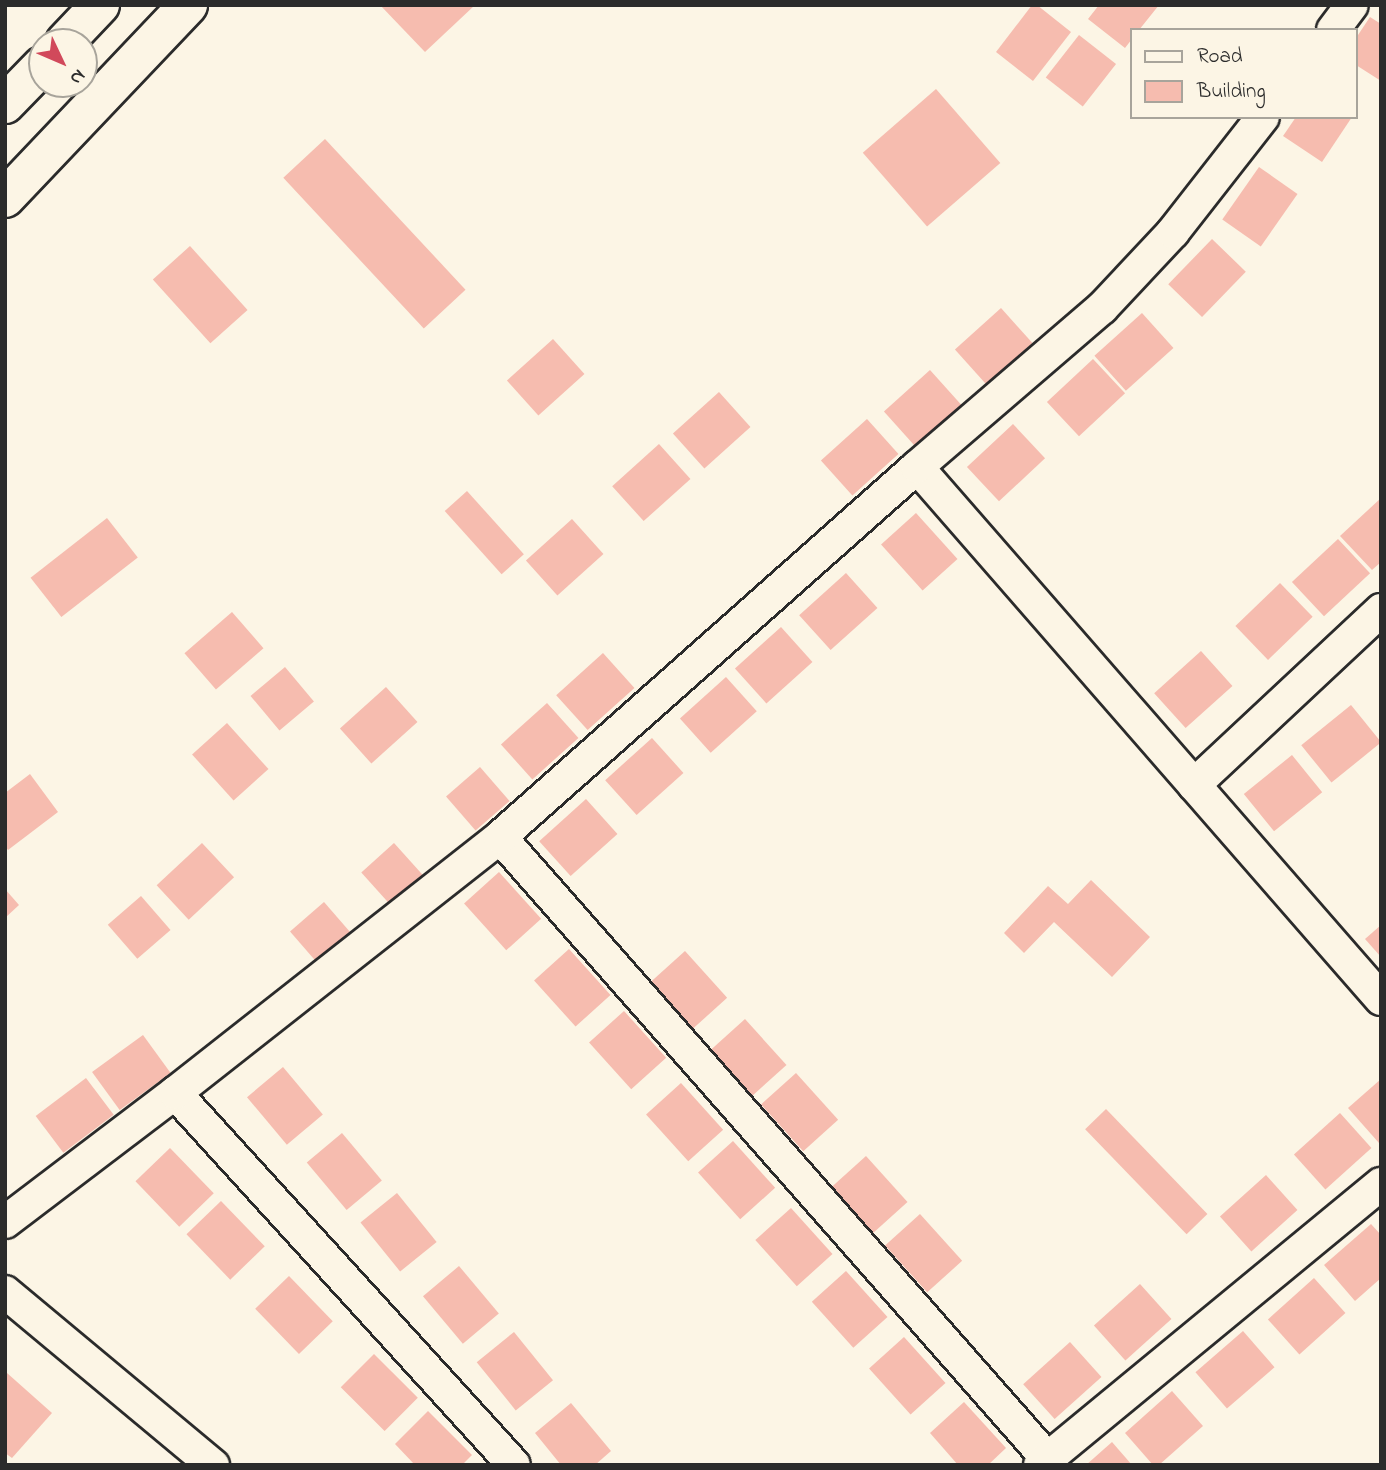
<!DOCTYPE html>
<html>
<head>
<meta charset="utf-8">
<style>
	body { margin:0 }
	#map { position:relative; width:1386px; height:1470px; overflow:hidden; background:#fcf5e5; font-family:"Indie Flower",sans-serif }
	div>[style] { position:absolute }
	.building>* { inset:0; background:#f6bcaf; transform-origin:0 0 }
	.roads { filter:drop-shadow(2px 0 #2b2b2b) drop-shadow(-2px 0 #2b2b2b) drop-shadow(0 2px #2b2b2b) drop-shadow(0 -2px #2b2b2b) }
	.minor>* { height:32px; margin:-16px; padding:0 16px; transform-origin:16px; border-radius:16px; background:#fcf5e5 }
	.major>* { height:38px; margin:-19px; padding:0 19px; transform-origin:19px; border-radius:19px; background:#fcf5e5 }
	span { translate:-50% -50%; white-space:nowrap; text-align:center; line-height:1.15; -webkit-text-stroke:5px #fcf5e5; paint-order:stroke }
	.frame { position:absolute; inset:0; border:7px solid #2b2b2b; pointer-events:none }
	.legend { position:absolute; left:1130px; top:28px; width:228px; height:91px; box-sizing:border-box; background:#fcf5e5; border:2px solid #a8a49b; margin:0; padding:9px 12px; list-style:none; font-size:21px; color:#2b2b2b }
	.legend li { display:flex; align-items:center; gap:14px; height:35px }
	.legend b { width:35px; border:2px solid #a8a49b }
	.north { position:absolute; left:28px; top:28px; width:70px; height:70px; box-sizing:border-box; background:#fcf5e5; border:2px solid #a8a49b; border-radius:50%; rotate:134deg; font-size:19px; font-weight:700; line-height:28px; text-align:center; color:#2b2b2b }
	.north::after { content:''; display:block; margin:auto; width:24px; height:32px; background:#d1495b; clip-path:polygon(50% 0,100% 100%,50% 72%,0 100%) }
</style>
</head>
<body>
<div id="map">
	<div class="building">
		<div style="clip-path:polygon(380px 5px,475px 5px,425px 52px)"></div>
		<div style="clip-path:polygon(1032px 5px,1037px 5px,1071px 32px,1033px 81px,996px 52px)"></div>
		<div style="clip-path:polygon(1099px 5px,1159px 5px,1139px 30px,1132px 30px,1132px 39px,1125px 48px,1088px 19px)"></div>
		<div style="clip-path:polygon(1370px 17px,1381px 24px,1381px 81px,1356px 65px,1356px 38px)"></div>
		<div style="left:1079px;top:35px;width:47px;height:54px;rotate:38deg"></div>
		<div style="left:936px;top:89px;width:98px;height:97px;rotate:49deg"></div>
		<div style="clip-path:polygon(1296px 117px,1352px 117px,1322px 162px,1283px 136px)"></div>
		<div style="left:325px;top:139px;width:206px;height:57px;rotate:47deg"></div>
		<div style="left:1259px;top:167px;width:47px;height:64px;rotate:35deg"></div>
		<div style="left:1212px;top:239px;width:47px;height:63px;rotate:44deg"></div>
		<div style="left:190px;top:246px;width:86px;height:50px;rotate:48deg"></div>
		<div style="left:1001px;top:308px;width:47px;height:62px;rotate:48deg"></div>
		<div style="left:1142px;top:313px;width:47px;height:64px;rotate:48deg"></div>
		<div style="left:553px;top:339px;width:47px;height:62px;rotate:48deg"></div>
		<div style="left:1093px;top:359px;width:47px;height:63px;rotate:47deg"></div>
		<div style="left:930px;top:370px;width:47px;height:62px;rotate:48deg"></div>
		<div style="left:719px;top:392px;width:47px;height:62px;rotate:48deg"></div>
		<div style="left:867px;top:419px;width:47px;height:62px;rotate:48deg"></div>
		<div style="left:1013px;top:424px;width:47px;height:63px;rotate:47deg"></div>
		<div style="left:659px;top:444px;width:47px;height:63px;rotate:48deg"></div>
		<div style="left:467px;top:491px;width:85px;height:30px;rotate:48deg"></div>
		<div style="clip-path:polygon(1381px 498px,1381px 562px,1372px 570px,1340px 536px)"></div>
		<div style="left:916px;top:513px;width:62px;height:47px;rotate:48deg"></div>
		<div style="left:107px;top:518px;width:50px;height:97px;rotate:52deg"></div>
		<div style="left:572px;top:519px;width:47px;height:62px;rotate:48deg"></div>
		<div style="left:1338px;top:539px;width:47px;height:63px;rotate:47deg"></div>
		<div style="left:846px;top:573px;width:47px;height:63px;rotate:48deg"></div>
		<div style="left:1280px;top:583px;width:47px;height:62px;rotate:46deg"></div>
		<div style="left:232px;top:612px;width:48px;height:63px;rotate:49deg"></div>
		<div style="left:781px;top:627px;width:47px;height:62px;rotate:48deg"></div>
		<div style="left:1201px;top:651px;width:47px;height:63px;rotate:48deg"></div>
		<div style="left:603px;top:653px;width:47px;height:63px;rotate:48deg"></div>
		<div style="left:285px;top:667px;width:45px;height:45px;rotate:50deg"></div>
		<div style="left:726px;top:677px;width:46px;height:62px;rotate:48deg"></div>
		<div style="left:386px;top:687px;width:47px;height:62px;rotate:48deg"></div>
		<div style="left:547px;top:703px;width:47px;height:62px;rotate:48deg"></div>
		<div style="left:1351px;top:705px;width:48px;height:64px;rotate:51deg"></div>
		<div style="left:227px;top:723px;width:62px;height:47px;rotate:48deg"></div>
		<div style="left:652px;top:738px;width:47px;height:63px;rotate:48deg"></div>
		<div style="left:1292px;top:755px;width:48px;height:62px;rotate:51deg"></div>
		<div style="left:480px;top:767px;width:45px;height:45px;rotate:49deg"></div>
		<div style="clip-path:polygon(30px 774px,58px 812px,8px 850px,5px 846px,5px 793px)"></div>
		<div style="left:586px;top:799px;width:47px;height:63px;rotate:48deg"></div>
		<div style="left:202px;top:843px;width:47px;height:62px;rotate:47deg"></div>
		<div style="left:394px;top:843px;width:45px;height:44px;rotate:48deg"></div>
		<div style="left:499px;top:872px;width:63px;height:47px;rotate:48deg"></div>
		<div style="clip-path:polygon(1091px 880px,1150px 937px,1112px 977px,1054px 922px,1024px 953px,1004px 933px,1048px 886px,1068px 904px)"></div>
		<div style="clip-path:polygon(5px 889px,19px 905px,5px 918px)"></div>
		<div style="left:141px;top:896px;width:45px;height:44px;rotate:49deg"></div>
		<div style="left:324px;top:902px;width:45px;height:45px;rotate:49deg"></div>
		<div style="clip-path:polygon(1381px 925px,1381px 957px,1365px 939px)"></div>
		<div style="left:569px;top:949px;width:62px;height:47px;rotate:48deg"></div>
		<div style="left:685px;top:951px;width:63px;height:47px;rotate:48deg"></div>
		<div style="left:624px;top:1011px;width:63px;height:47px;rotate:48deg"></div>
		<div style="left:745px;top:1019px;width:62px;height:47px;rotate:48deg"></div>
		<div style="left:143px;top:1035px;width:47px;height:63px;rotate:54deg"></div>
		<div style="left:283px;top:1067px;width:62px;height:47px;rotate:50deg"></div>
		<div style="left:796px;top:1073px;width:63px;height:47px;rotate:48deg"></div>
		<div style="left:86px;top:1078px;width:46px;height:63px;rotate:53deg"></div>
		<div style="clip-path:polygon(1381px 1079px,1381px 1141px,1379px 1143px,1348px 1108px)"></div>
		<div style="left:681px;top:1083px;width:63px;height:47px;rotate:48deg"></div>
		<div style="left:1106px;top:1109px;width:146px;height:29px;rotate:46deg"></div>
		<div style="left:1340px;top:1113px;width:47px;height:62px;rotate:48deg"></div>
		<div style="left:342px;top:1133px;width:62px;height:46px;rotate:50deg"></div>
		<div style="left:733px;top:1141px;width:63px;height:47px;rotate:48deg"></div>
		<div style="left:170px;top:1148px;width:63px;height:48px;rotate:46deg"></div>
		<div style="left:866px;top:1156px;width:62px;height:47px;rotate:48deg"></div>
		<div style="left:1266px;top:1175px;width:47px;height:62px;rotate:48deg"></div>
		<div style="left:397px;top:1193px;width:63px;height:47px;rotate:51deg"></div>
		<div style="left:221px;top:1201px;width:63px;height:48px;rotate:46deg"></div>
		<div style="left:791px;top:1208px;width:62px;height:48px;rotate:48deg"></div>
		<div style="left:920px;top:1214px;width:63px;height:47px;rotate:48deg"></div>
		<div style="clip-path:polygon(1371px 1224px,1381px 1235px,1381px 1278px,1355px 1301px,1324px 1265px)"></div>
		<div style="left:459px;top:1266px;width:62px;height:47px;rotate:50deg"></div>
		<div style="left:846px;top:1271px;width:62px;height:46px;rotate:48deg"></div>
		<div style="left:289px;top:1276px;width:63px;height:47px;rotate:46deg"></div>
		<div style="left:1314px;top:1278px;width:47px;height:62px;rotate:48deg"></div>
		<div style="left:1140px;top:1284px;width:47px;height:62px;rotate:48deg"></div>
		<div style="left:1243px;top:1331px;width:48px;height:63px;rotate:49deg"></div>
		<div style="left:514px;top:1332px;width:62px;height:48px;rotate:51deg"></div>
		<div style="left:904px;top:1337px;width:62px;height:47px;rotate:48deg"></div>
		<div style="left:1070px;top:1342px;width:47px;height:63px;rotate:48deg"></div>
		<div style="left:374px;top:1354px;width:62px;height:47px;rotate:45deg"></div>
		<div style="clip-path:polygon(7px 1373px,52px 1413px,12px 1458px,5px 1453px)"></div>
		<div style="clip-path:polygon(1172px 1391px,1203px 1426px,1159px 1465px,1153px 1465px,1125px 1433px)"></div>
		<div style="clip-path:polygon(964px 1402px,1006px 1448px,988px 1465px,958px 1465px,930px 1433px)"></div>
		<div style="clip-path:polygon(571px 1403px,611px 1451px,595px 1465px,561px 1465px,535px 1433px)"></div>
		<div style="clip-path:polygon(428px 1411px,472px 1455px,462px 1465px,415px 1465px,395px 1444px)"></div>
		<div style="clip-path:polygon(1112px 1442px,1132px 1465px,1086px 1465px)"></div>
	</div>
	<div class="roads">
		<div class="minor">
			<div style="left:1333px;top:30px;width:31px;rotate:-53deg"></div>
			<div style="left:917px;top:467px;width:706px;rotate:48.91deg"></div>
			<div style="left:1194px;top:785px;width:256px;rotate:-43.1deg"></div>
			<div style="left:500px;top:837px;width:828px;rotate:48.63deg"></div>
			<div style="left:175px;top:1093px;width:503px;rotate:47.66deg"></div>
			<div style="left:5px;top:1222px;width:213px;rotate:-37.2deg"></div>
			<div style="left:175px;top:1093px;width:414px;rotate:-38.2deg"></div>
			<div style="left:500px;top:837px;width:557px;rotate:-41.58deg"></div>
			<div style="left:917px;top:467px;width:244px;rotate:-40.7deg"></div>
			<div style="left:1102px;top:308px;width:104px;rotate:-46.9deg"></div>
			<div style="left:1173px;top:232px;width:146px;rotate:-52deg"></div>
			<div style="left:5px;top:1292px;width:271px;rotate:39.8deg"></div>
			<div style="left:1040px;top:1465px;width:442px;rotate:-39.5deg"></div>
		</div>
		<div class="major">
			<div style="left:65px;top:42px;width:51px;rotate:-46.6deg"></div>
			<div style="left:5px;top:104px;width:53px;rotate:-45.8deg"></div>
			<div style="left:5px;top:198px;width:266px;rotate:-46.5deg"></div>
		</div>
	</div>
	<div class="frame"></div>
	<ul class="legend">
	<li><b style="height:9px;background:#fcf5e5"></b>Road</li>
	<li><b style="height:19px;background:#f6bcaf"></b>Building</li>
	</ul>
	<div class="north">N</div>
</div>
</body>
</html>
